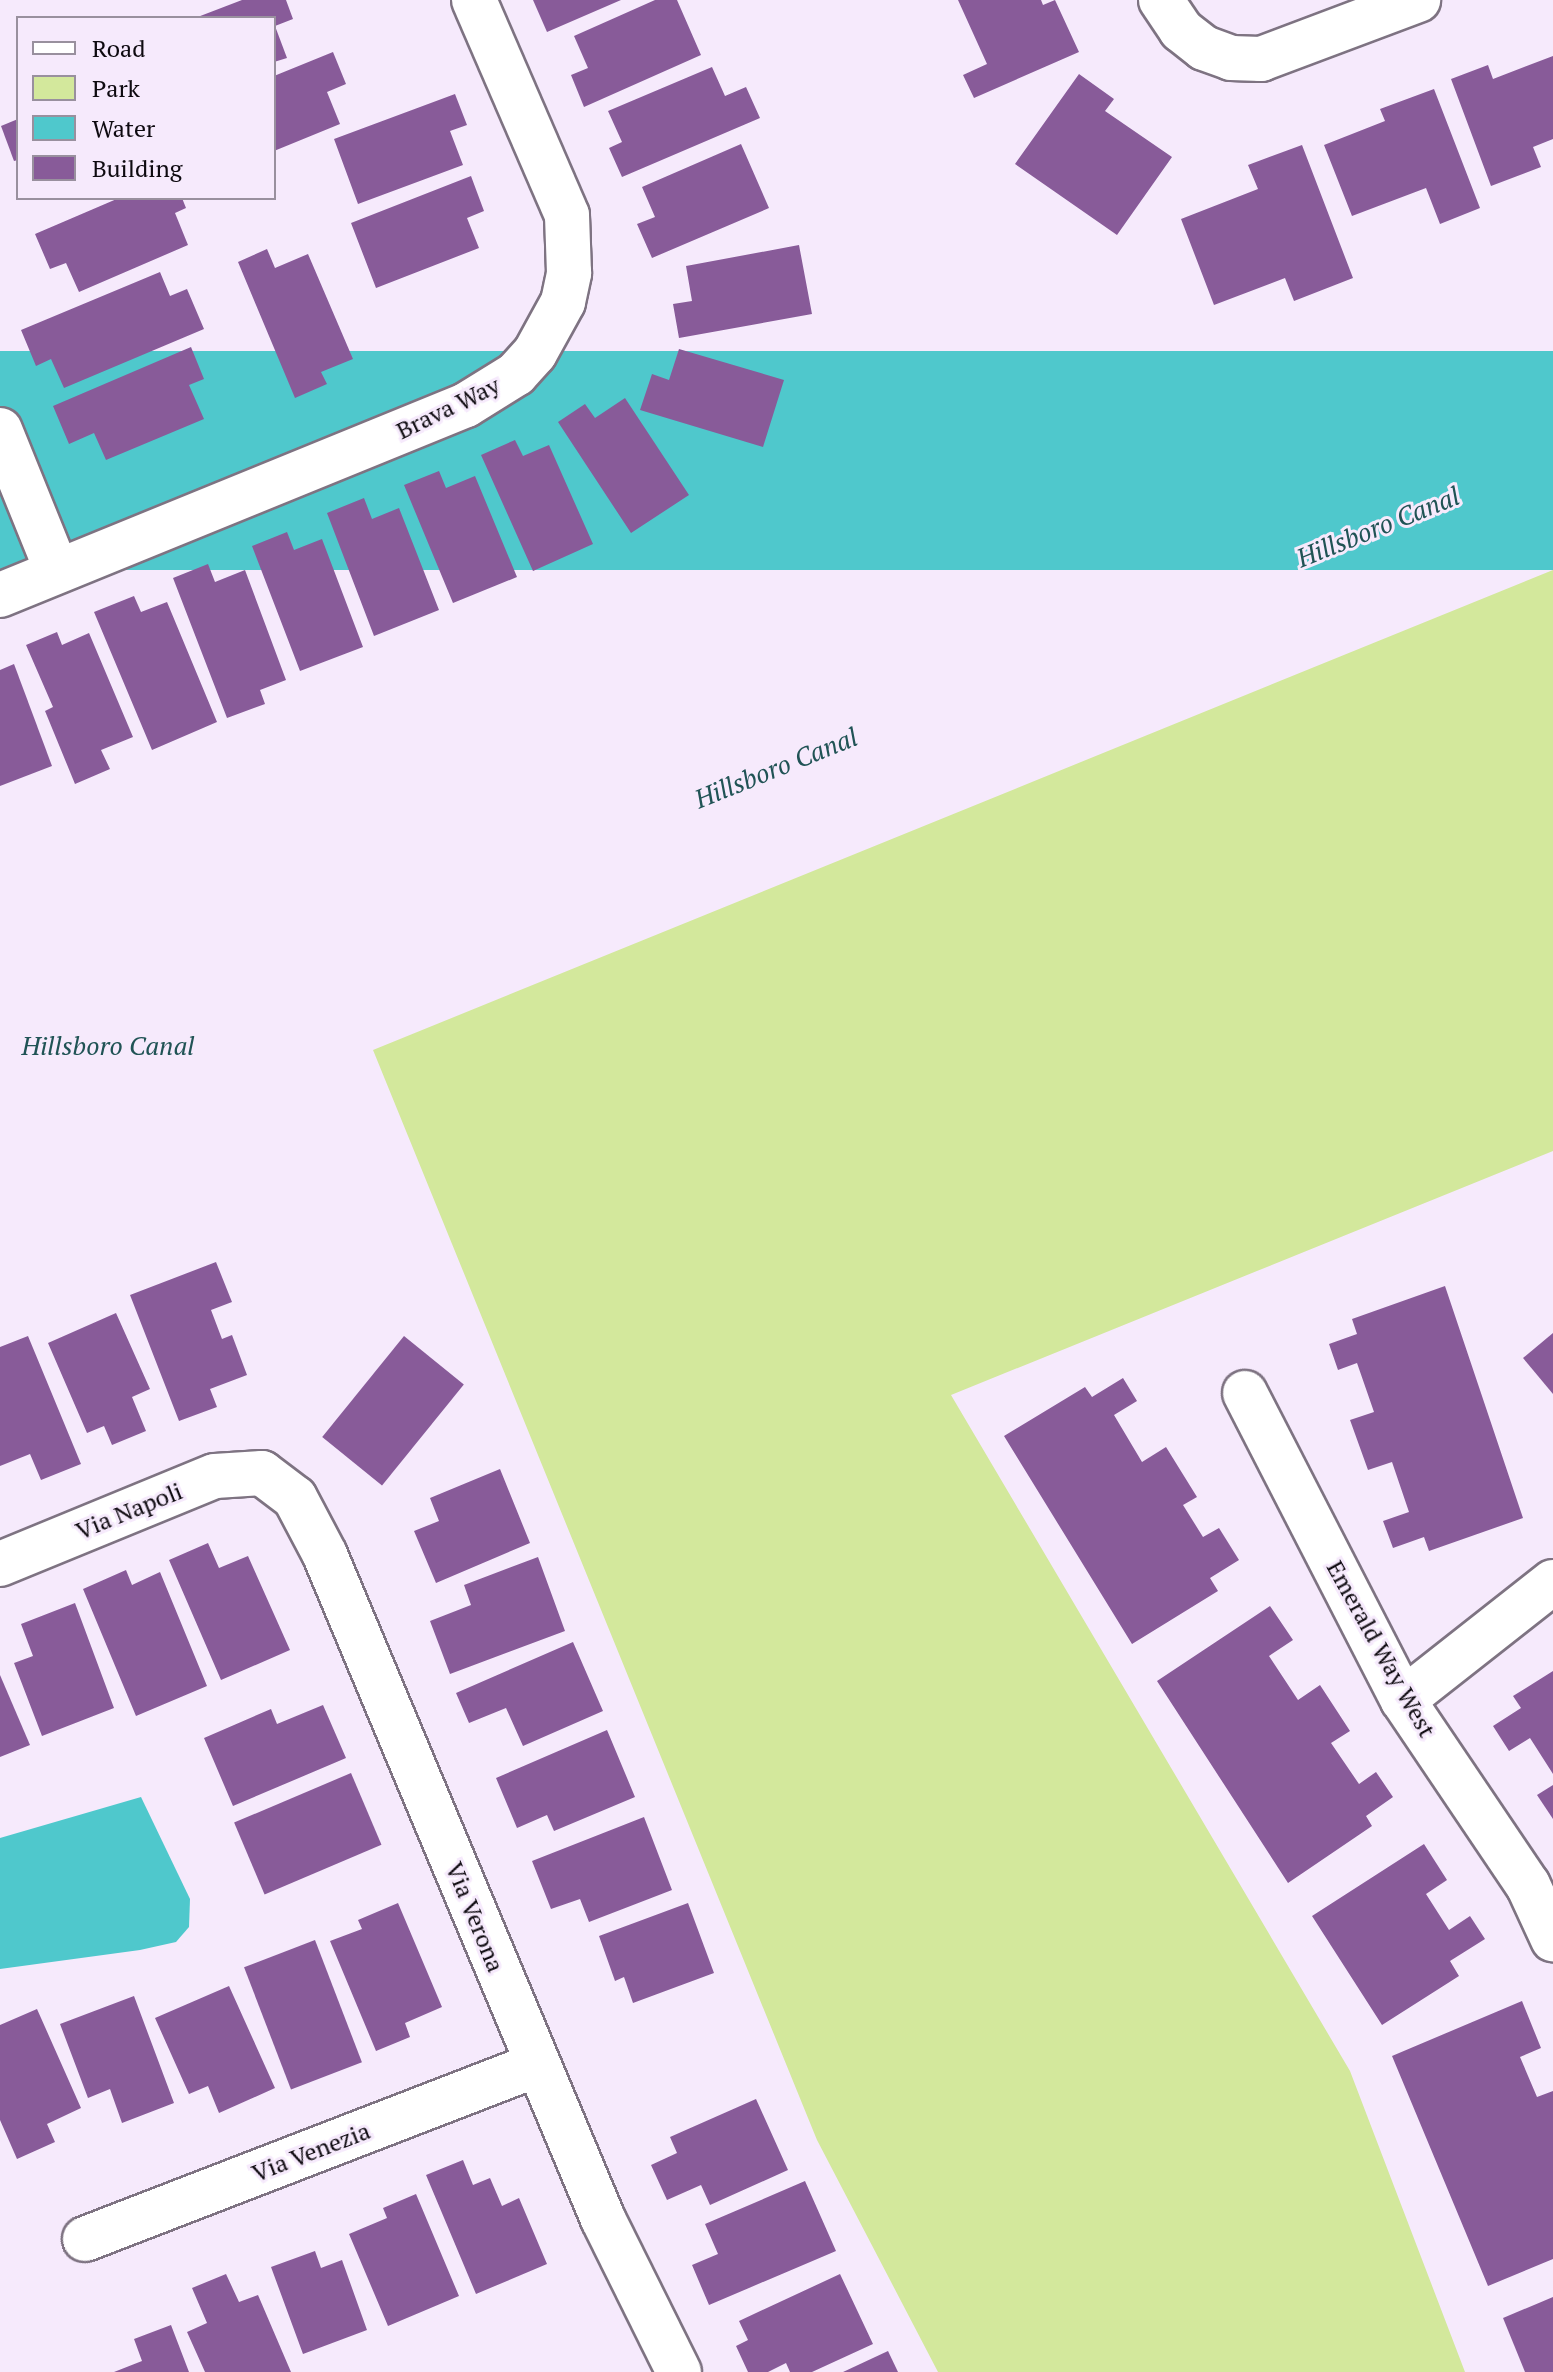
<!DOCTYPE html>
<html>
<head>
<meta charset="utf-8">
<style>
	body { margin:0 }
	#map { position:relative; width:1553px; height:2372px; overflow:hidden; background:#f6eafc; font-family:"PT Serif",serif }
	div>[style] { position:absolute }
	.green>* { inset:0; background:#d3e89c }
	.water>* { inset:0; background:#4fc8cc; transform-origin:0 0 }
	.building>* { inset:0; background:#885b99; transform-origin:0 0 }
	.roads { filter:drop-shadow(2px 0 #7e7382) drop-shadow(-2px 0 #7e7382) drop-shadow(0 2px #7e7382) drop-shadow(0 -2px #7e7382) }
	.minor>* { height:44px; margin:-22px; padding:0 22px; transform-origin:22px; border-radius:22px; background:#fff }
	span { translate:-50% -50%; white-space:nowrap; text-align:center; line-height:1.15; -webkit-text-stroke:6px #f6eafc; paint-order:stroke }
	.street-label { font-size:24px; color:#0e0a10 }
	.water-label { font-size:26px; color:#205355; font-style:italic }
	.legend { position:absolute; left:16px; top:16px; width:260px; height:184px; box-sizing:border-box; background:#f6eafc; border:2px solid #99909e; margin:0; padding:10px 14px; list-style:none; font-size:24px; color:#0e0a10 }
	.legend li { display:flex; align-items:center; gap:16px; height:40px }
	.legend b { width:40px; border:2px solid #99909e }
</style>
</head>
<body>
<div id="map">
	<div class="green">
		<div style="clip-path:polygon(1553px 570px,1553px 1151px,951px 1395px,1350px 2071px,1465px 2372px,938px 2372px,817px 2140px,373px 1050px)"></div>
	</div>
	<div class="water">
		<div style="left:1553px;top:351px;width:219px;height:1674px;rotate:90deg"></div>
		<div style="clip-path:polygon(141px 1797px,190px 1899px,189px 1927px,176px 1942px,140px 1950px,0 1969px,0 1838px)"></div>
	</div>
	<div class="building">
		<div style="clip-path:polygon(242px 0,286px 0,293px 19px,275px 26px,287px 58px,274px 62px,274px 18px,195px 18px)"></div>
		<div style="clip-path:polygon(533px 0,621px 0,547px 32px)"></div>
		<div style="clip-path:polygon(655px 0,677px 0,701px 55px,584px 107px,571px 75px,588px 68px,574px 36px)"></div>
		<div style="clip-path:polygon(958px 0,1041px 0,1043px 5px,1055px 0,1079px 52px,974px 98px,963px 75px,987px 64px)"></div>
		<div style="clip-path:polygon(333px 52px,346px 84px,327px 92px,340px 124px,274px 151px,274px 76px)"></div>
		<div style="clip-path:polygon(1553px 56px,1553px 139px,1533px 147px,1541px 167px,1491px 186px,1451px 79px,1488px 65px,1493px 79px)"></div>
		<div style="clip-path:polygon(712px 67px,725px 96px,746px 87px,760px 118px,622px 177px,609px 148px,622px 142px,608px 111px)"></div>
		<div style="clip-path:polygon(1079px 74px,1114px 99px,1105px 111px,1172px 157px,1117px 235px,1015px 164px)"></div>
		<div style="clip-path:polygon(1434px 89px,1480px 208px,1440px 224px,1426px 188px,1352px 216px,1324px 145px,1385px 121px,1380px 109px)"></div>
		<div style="clip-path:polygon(455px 94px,467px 125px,450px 131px,463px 165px,358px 204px,334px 139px)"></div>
		<div style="clip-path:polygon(18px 119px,18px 160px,14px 161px,1px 126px)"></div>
		<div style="clip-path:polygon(741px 144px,769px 208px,652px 258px,637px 224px,655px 217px,642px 187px)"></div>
		<div style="clip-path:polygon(1302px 145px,1353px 278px,1294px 301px,1285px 278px,1214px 305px,1181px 219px,1258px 189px,1248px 165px)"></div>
		<div style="clip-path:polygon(471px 176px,484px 211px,467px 218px,479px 248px,376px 288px,351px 223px)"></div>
		<div style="clip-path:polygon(119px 198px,182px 198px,186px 208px,175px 213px,188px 245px,79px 292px,66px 263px,50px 269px,35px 234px)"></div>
		<div style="clip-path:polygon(799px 245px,812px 314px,679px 338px,673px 304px,692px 301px,686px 266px)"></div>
		<div style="clip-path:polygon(267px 249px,275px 268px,308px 254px,353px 359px,321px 372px,327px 384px,295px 398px,238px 262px)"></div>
		<div style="clip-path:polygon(160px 272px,170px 296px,187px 289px,204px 329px,64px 388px,51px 359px,36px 366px,21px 330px)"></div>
		<div style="clip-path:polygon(191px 347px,204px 379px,189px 385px,204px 419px,106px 460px,94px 433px,69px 444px,53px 406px)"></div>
		<div style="clip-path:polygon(679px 349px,784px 380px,763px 447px,640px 410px,652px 374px,669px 380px)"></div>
		<div style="clip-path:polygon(625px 398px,689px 495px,631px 533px,558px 422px,585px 404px,595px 418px)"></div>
		<div style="clip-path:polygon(515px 440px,523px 456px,549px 445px,593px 544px,533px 571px,481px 455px)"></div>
		<div style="clip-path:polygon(439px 471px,446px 488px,475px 476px,517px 577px,453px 603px,404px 485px)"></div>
		<div style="clip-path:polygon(364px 498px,372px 519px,399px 508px,439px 610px,374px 636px,327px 513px)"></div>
		<div style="clip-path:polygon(287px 532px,294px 550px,322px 539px,363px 647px,300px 671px,252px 546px)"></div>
		<div style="clip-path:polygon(208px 564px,215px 582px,245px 570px,286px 680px,260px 690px,265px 704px,227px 718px,173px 578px)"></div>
		<div style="clip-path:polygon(134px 596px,141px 612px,167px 602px,217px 722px,152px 750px,94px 612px)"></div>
		<div style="clip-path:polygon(57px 632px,62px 645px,89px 633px,133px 737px,101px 750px,110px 769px,75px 784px,45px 711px,53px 707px,26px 645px)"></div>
		<div style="clip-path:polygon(14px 664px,52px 766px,0 786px,0 670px)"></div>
		<div style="clip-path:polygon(216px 1262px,232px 1302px,211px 1310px,222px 1339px,232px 1335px,247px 1375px,210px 1389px,217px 1407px,179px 1421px,130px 1295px)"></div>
		<div style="clip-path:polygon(1445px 1286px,1523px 1518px,1429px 1551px,1424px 1537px,1393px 1548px,1383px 1521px,1409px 1512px,1392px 1462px,1368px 1470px,1350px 1420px,1374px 1412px,1357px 1363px,1338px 1370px,1329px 1344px,1357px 1334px,1352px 1319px)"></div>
		<div style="clip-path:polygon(116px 1313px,150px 1389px,132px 1397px,146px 1431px,112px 1445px,104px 1426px,87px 1433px,48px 1343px)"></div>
		<div style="clip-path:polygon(1553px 1333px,1553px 1394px,1523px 1358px)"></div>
		<div style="clip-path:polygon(28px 1336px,81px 1464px,41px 1480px,30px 1454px,0 1466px,0 1347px)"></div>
		<div style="left:404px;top:1336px;width:77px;height:130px;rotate:39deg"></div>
		<div style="clip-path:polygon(1123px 1378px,1137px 1401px,1114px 1415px,1142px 1462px,1166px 1447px,1197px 1497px,1183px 1505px,1203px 1537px,1219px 1528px,1239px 1560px,1210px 1578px,1218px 1591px,1132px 1644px,1004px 1436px,1085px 1387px,1092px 1397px)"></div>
		<div style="clip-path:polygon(500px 1469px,530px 1543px,436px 1583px,414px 1531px,439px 1521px,430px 1498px)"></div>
		<div style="clip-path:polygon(208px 1543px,219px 1568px,248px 1556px,290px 1650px,221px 1680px,169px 1560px)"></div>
		<div style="clip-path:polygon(538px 1557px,565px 1631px,450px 1674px,430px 1621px,471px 1605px,464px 1585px)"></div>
		<div style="clip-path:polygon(126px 1570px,132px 1585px,160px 1572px,207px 1686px,136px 1716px,83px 1589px)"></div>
		<div style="clip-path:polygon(75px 1603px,114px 1708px,42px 1736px,14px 1663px,33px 1656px,21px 1624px)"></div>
		<div style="clip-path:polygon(1270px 1606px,1293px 1640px,1269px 1656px,1298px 1700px,1320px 1685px,1350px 1731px,1331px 1743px,1359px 1784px,1376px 1772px,1393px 1797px,1366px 1816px,1372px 1826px,1288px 1883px,1157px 1681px)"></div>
		<div style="clip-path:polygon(573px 1642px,603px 1711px,523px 1746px,506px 1708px,469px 1723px,456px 1693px)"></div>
		<div style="clip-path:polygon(1553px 1671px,1553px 1774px,1530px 1738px,1509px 1751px,1493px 1726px,1521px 1708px,1513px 1696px)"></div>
		<div style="clip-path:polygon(0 1675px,30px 1745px,0 1757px)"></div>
		<div style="clip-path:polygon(323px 1705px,346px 1758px,233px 1806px,204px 1738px,271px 1709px,277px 1724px)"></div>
		<div style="clip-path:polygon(607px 1730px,635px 1797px,554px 1831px,547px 1815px,517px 1828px,496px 1778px)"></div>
		<div style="left:351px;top:1773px;width:78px;height:127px;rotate:67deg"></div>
		<div style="clip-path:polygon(1553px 1785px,1553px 1819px,1537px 1795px)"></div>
		<div style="clip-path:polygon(644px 1817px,672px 1890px,589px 1922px,580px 1899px,551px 1909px,532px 1861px)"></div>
		<div style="clip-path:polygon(1424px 1844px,1447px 1880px,1426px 1894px,1449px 1930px,1470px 1916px,1485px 1939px,1450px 1961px,1459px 1976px,1382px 2025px,1312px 1916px)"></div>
		<div style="clip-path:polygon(398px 1903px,442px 2007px,405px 2023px,410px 2037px,376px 2051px,330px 1941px,362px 1929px,358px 1920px)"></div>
		<div style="clip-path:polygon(688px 1903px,714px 1973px,633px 2003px,624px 1977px,615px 1981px,599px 1936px)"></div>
		<div style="left:315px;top:1940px;width:131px;height:76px;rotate:69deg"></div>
		<div style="clip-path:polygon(229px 1986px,275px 2088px,219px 2113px,208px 2086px,189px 2094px,155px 2018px)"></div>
		<div style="clip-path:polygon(134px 1996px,174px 2103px,122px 2123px,110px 2089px,88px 2098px,60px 2024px)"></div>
		<div style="clip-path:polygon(1522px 2001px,1541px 2048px,1520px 2057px,1537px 2097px,1553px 2091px,1553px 2259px,1488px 2286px,1392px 2056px)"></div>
		<div style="clip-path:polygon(37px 2009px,81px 2108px,47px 2124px,55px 2142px,17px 2159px,0 2120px,0 2025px)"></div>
		<div style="clip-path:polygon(756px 2099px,788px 2170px,710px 2205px,701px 2185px,667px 2200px,651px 2165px,677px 2153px,670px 2137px)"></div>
		<div style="clip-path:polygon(463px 2160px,473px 2185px,490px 2178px,502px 2206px,519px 2198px,547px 2264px,476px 2294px,426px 2175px)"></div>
		<div style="clip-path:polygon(805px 2181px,836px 2251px,709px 2305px,692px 2265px,718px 2254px,705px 2224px)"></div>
		<div style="clip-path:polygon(416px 2194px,459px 2296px,388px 2326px,349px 2234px,387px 2218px,383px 2208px)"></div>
		<div style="clip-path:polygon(315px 2251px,321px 2268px,342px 2260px,367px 2330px,303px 2354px,271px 2267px)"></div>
		<div style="clip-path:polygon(226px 2274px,239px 2302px,258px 2295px,291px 2372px,205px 2372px,187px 2332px,207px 2323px,192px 2288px)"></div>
		<div style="clip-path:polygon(840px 2274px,873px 2344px,812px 2372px,790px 2372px,786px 2363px,768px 2372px,748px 2372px,736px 2346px,748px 2340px,739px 2321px)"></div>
		<div style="clip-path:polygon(1553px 2297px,1553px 2372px,1525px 2372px,1503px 2318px)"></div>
		<div style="clip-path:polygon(171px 2325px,189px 2372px,114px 2372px,142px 2361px,134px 2339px)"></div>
		<div style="clip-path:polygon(888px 2351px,898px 2372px,843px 2372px)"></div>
	</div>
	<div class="roads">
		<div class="minor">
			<div style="left:1161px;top:0;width:36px;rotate:56deg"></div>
			<div style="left:1181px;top:30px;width:29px;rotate:38deg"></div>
			<div style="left:1204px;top:48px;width:29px;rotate:20deg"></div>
			<div style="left:1231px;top:58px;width:30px;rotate:2deg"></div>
			<div style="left:1261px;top:59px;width:168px;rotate:-20.6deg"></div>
			<div style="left:0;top:430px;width:152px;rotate:68deg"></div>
			<div style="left:0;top:595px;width:503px;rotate:-22.18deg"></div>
			<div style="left:466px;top:405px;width:59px;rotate:-31.8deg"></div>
			<div style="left:516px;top:374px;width:28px;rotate:-48deg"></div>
			<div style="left:535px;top:353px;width:58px;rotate:-61.2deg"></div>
			<div style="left:563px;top:302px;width:30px;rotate:-78deg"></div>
			<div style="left:569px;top:273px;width:58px;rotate:-92deg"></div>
			<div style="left:567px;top:215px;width:234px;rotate:-113.4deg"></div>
			<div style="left:1245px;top:1393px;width:345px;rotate:62.8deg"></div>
			<div style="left:1403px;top:1700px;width:223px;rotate:56deg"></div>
			<div style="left:1528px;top:1885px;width:60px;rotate:65.2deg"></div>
			<div style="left:0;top:1564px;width:232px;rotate:-22.3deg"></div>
			<div style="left:215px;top:1476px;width:47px;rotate:-3.7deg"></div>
			<div style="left:262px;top:1473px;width:41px;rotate:37.1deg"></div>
			<div style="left:295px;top:1498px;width:64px;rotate:62.2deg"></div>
			<div style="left:325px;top:1555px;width:720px;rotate:67.28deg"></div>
			<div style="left:603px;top:2219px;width:171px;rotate:63.6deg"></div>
			<div style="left:1403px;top:1700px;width:191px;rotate:-38.2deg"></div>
			<div style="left:85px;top:2239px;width:483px;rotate:-21.1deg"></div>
		</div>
	</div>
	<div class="street-label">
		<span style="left:448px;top:408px;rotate:-26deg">Brava Way</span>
		<span style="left:129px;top:1511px;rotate:-22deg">Via Napoli</span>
		<span style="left:1381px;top:1649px;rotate:61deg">Emerald Way West</span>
		<span style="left:475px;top:1917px;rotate:68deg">Via Verona</span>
		<span style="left:311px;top:2152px;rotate:-21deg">Via Venezia</span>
	</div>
	<div class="water-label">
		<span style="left:1378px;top:527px;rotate:-22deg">Hillsboro Canal</span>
		<span style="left:776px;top:768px;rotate:-22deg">Hillsboro Canal</span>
		<span style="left:108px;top:1046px">Hillsboro Canal</span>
	</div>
	<ul class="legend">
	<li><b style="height:10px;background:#fff"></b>Road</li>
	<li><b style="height:22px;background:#d3e89c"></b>Park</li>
	<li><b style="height:22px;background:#4fc8cc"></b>Water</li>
	<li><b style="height:22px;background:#885b99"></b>Building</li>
	</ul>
</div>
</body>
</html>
